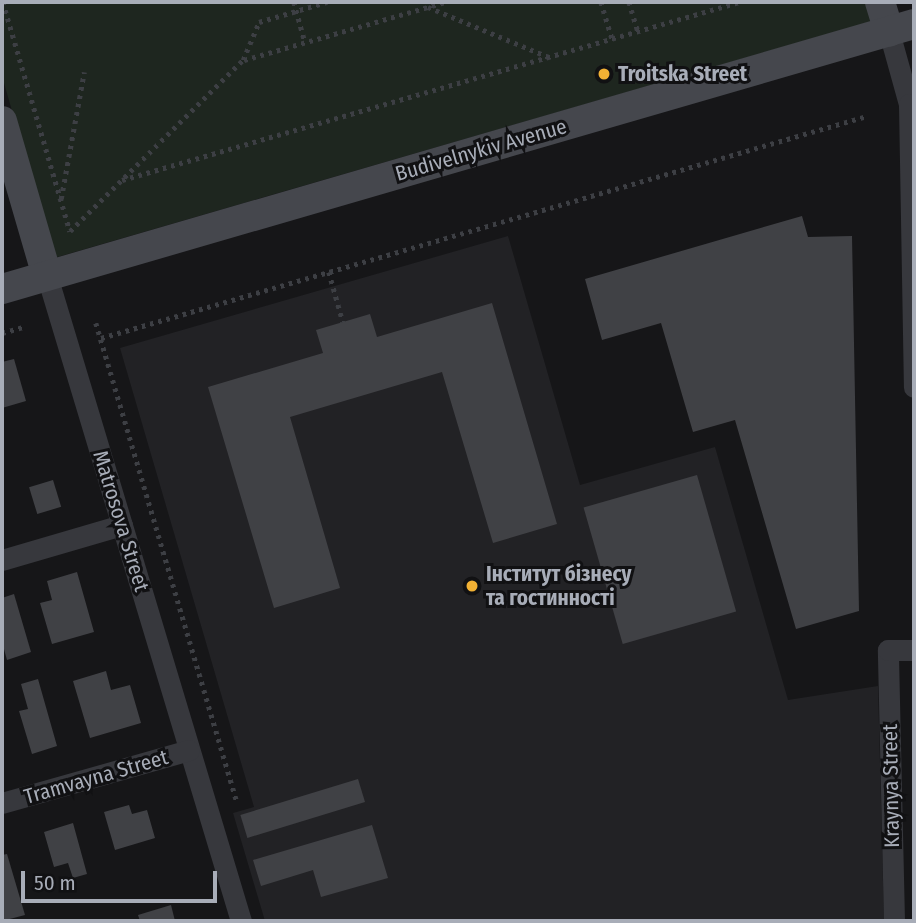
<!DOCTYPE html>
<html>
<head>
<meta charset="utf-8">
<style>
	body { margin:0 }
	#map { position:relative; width:916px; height:923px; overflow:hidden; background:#161618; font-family:"Fira Sans Condensed",sans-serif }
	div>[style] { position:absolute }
	.built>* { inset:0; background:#222225 }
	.green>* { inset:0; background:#1e261f }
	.building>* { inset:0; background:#404145; transform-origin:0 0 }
	.path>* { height:4.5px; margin-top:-2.25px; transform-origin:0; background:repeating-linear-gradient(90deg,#3d3f44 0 3.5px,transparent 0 8.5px) }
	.street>* { height:21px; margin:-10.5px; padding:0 10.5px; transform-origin:10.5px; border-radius:10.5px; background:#37383d }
	.secondary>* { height:30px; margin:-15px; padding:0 15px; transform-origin:15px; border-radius:15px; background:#45474d }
	.dots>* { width:19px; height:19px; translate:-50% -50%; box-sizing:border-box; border:4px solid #111113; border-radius:50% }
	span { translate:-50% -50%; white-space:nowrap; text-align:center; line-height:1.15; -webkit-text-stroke:6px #111113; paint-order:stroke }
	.poi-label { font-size:21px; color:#a8adb8; font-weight:700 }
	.left { translate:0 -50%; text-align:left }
	.street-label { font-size:21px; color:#a8adb8 }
	.frame { position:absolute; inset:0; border:4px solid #a8adb8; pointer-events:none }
	.scale { position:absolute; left:21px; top:871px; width:196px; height:32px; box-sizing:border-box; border:4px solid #a8adb8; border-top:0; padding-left:9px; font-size:21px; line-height:24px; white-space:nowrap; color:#a8adb8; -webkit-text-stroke:5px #111113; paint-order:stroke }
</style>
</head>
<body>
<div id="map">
	<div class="built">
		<div style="clip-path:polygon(508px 236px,580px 485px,715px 447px,788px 700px,878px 686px,884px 921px,265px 921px,233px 813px,254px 807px,120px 348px)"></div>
	</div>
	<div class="green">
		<div style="clip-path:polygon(2px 2px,867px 2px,873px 21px,54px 258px,2px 76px)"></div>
	</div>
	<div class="building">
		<div style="clip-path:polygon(802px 216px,808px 237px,852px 236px,859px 611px,796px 629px,735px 420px,693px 432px,661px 323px,602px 340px,585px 279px)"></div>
		<div style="clip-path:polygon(492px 303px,557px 524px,493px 543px,442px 372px,290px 417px,340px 588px,274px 608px,208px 387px,323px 353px,316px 330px,370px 314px,377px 337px)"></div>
		<div style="clip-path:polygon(14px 359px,26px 401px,2px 408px,2px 362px)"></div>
		<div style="left:697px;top:475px;width:142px;height:118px;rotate:74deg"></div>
		<div style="left:53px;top:480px;width:28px;height:25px;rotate:73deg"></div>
		<div style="clip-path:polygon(77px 572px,94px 632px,52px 644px,40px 603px,52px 600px,47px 581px)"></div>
		<div style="clip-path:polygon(14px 594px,31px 652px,7px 660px,2px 642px,2px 598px)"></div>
		<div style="clip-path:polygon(106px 671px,111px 690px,130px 685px,141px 723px,90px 738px,73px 681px)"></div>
		<div style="clip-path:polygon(38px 679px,57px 746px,32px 754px,19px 711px,28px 709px,21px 684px)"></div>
		<div style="left:358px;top:779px;width:24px;height:123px;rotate:73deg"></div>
		<div style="clip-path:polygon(129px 805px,132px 814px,147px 810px,155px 838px,115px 850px,104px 812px)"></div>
		<div style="clip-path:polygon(73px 823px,87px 874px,73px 878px,68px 863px,54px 867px,44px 832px)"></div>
		<div style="clip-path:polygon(372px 825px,388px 878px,321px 897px,313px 870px,261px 886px,253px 860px)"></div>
		<div style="clip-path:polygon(7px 854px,25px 915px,2px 921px,2px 855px)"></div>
		<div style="clip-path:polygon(171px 905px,175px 921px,140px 921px,138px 915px)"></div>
	</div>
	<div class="path">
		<div style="left:3px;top:2px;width:239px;rotate:73.7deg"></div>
		<div style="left:70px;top:231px;width:243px;rotate:-44.7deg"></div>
		<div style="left:243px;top:60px;width:41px;rotate:-67.2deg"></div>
		<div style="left:259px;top:22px;width:71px;rotate:-16.4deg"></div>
		<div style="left:294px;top:2px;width:41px;rotate:74.6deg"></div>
		<div style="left:601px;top:2px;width:38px;rotate:73deg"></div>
		<div style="left:629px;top:2px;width:30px;rotate:73deg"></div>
		<div style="left:428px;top:7px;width:131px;rotate:22.5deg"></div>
		<div style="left:244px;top:60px;width:209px;rotate:-16.1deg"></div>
		<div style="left:122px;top:180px;width:642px;rotate:-16.09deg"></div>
		<div style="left:61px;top:199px;width:129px;rotate:-79.7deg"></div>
		<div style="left:2px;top:251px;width:2px"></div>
		<div style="left:329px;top:272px;width:52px;rotate:74.4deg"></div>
		<div style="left:96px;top:323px;width:499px;rotate:73.6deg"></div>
		<div style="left:2px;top:333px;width:25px;rotate:-16deg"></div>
		<div style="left:101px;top:338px;width:798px;rotate:-16.16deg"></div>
	</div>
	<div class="street">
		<div style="left:889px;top:32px;width:75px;rotate:74.5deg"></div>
		<div style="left:909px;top:104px;width:283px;rotate:89deg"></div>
		<div style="left:47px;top:276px;width:674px;rotate:73.26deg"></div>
		<div style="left:2px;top:560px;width:125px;rotate:-16.3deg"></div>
		<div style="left:2px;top:803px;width:194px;rotate:-15.8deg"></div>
		<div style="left:894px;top:921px;width:271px;rotate:-91.3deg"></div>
		<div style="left:888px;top:650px;width:26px"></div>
	</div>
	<div class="secondary">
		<div style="left:880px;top:2px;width:31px;rotate:73deg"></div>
		<div style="left:2px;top:121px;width:161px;rotate:73.8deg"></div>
		<div style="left:2px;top:289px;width:950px;rotate:-16.2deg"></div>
	</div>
	<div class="dots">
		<div style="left:604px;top:74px;background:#f2b134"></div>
		<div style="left:472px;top:586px;background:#f2b134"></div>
	</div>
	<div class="poi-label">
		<span class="left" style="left:618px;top:74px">Troitska Street</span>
		<span class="left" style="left:486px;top:586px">Інститут бізнесу<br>та гостинності</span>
	</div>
	<div class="street-label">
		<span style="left:481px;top:150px;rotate:-16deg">Budivelnykiv Avenue</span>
		<span style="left:121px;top:521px;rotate:73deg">Matrosova Street</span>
		<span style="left:96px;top:777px;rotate:-16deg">Tramvayna Street</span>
		<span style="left:891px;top:786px;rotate:-91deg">Kraynya Street</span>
	</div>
	<div class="frame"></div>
	<div class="scale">50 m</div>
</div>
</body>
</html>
